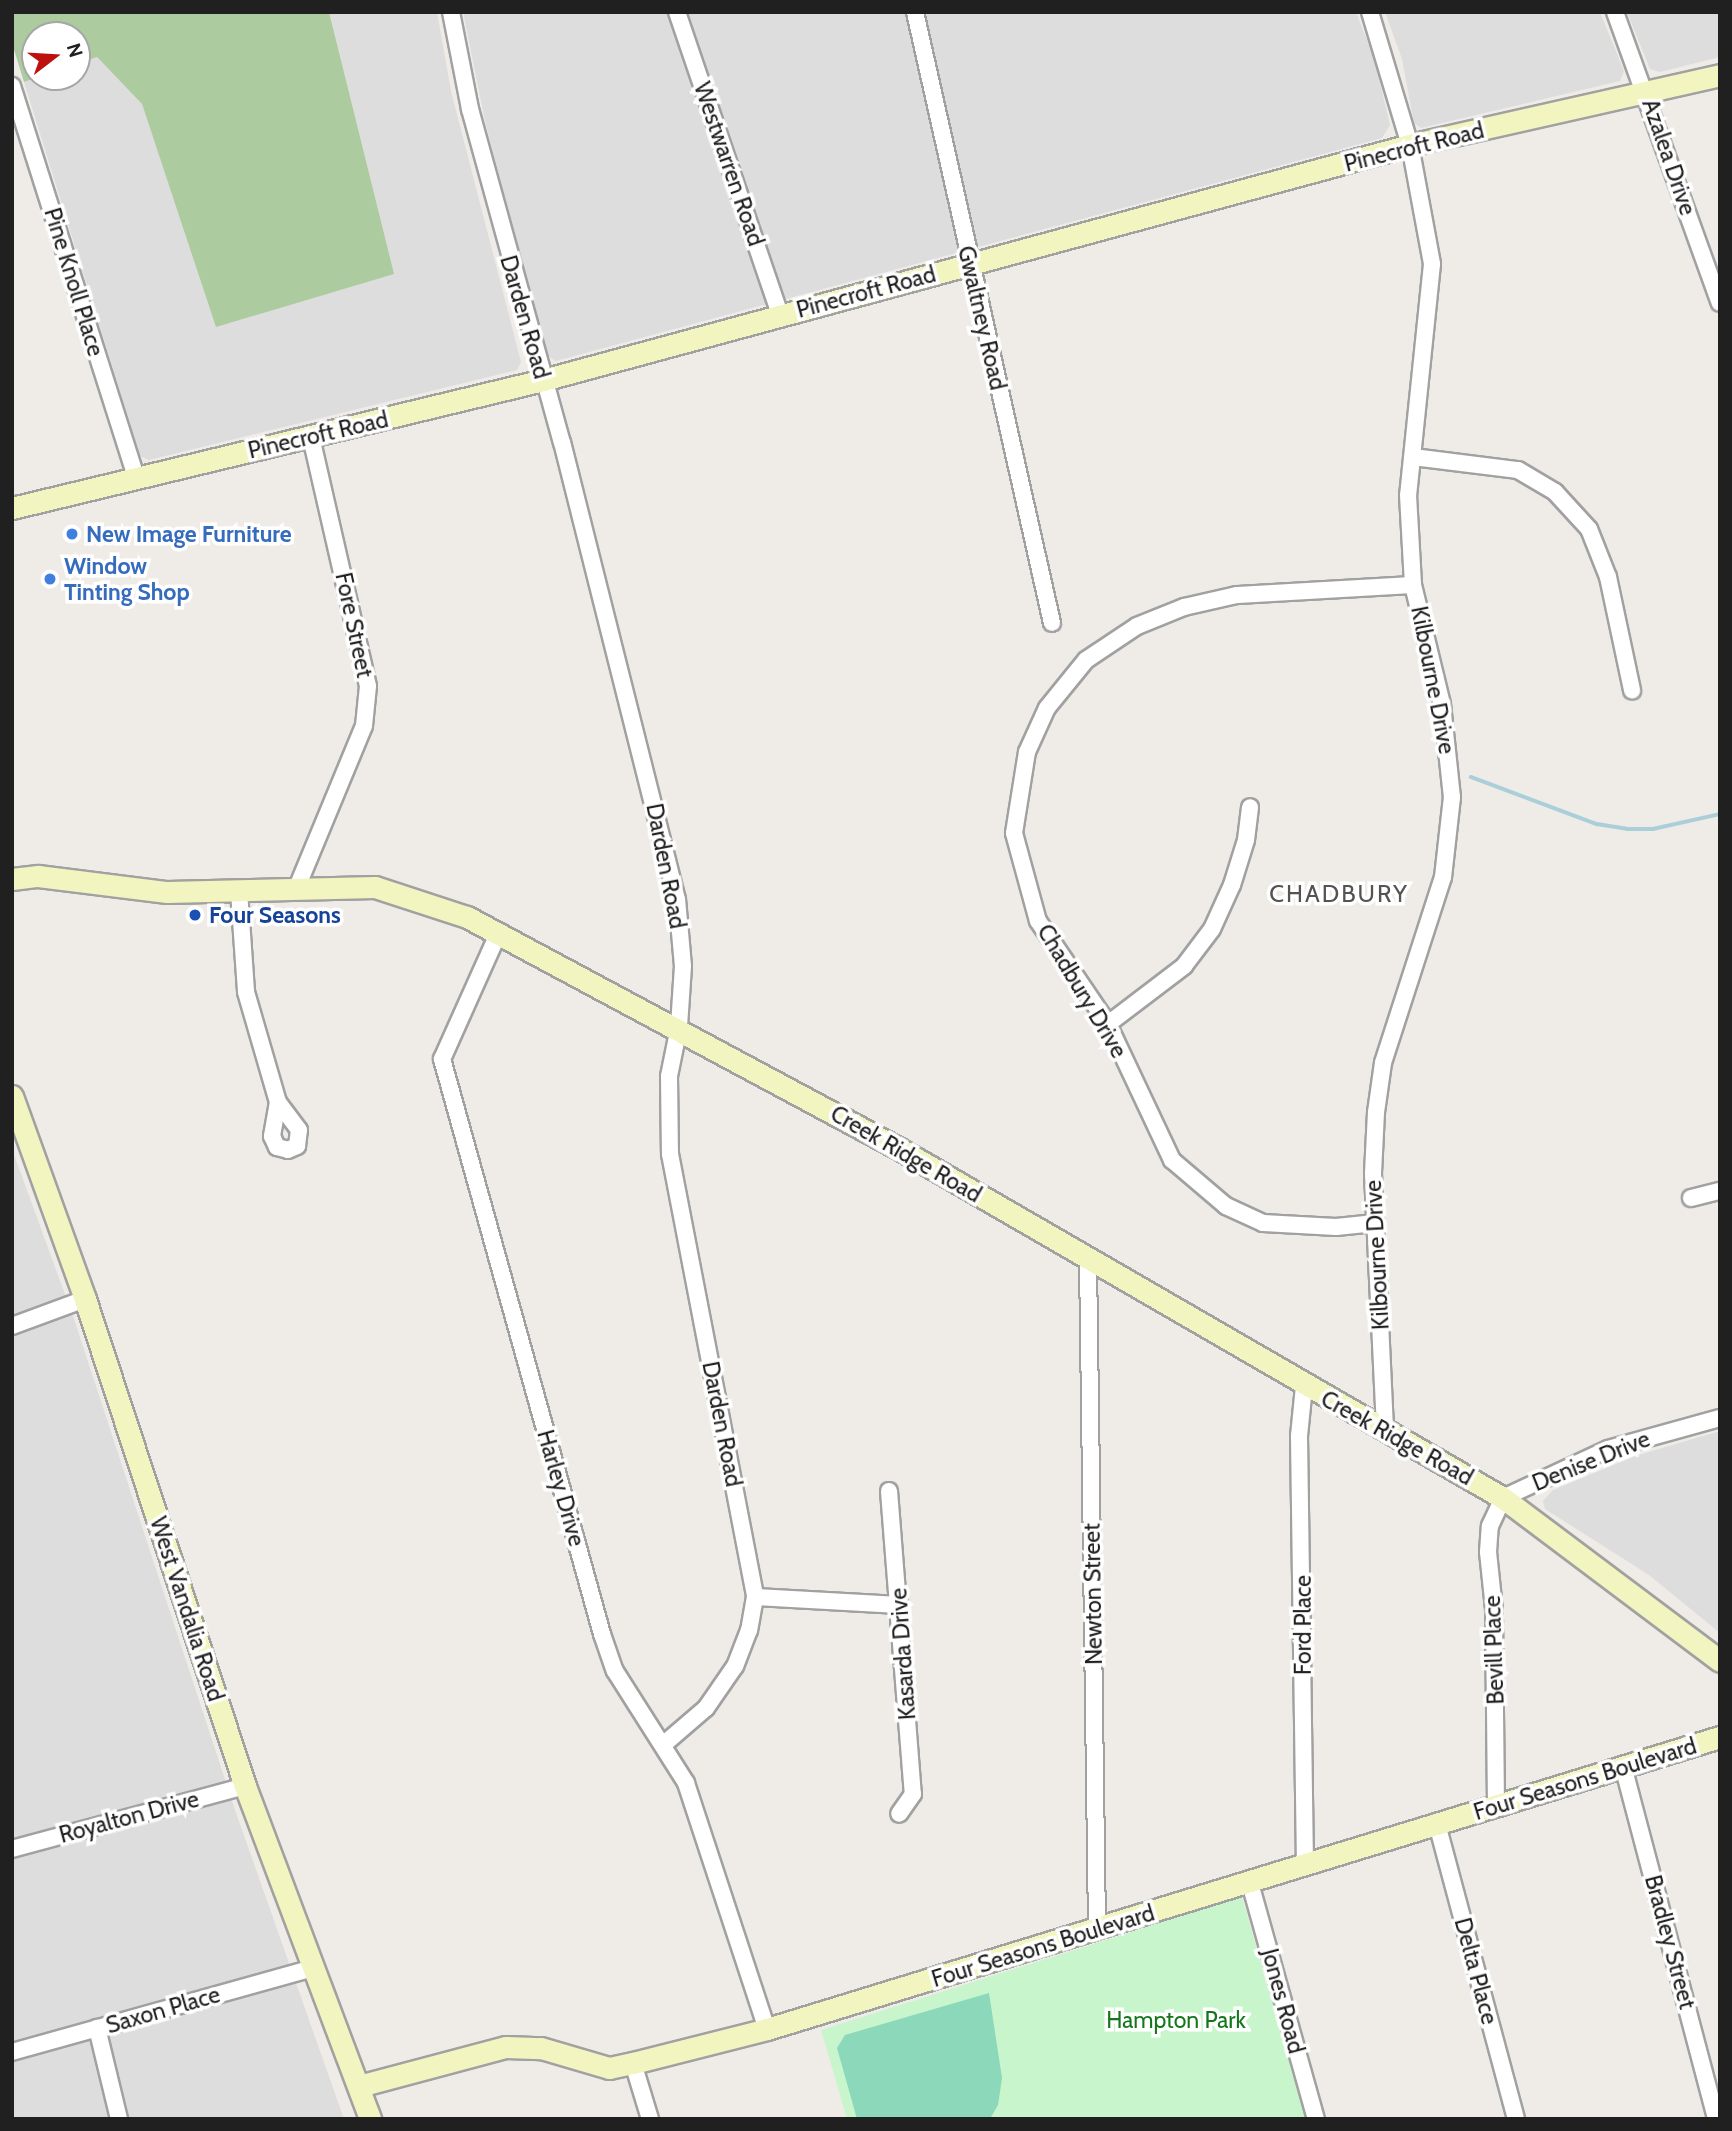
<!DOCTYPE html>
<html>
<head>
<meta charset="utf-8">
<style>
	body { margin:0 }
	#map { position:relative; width:1732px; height:2131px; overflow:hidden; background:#efece7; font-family:Cabin,sans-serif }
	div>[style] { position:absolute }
	.residential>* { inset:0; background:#ddd }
	.forest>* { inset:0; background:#accb9f }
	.park>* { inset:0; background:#c8f5cb }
	.pitch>* { inset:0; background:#8bd8ba }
	.stream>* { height:3.5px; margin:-1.75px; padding:0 1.75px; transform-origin:1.75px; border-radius:1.75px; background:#abcfd9 }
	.roads { filter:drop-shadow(2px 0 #a1a1a1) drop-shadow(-2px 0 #a1a1a1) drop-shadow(0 2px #a1a1a1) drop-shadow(0 -2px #a1a1a1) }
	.street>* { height:16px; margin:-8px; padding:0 8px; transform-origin:8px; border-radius:8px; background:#fff }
	.secondary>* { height:21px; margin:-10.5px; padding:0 10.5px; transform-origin:10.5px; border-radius:10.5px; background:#f2f5bf }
	.dots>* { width:19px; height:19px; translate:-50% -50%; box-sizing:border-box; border:4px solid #fff; border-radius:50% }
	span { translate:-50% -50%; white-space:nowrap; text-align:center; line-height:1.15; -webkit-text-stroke:7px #fff; paint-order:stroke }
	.street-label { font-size:23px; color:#202020 }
	.shop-label { font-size:23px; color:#366cbe; font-weight:700 }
	.left { translate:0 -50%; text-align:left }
	.transit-label { font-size:23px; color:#164399; font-weight:700 }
	.park-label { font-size:23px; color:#15771c }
	.neighbourhood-label { font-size:24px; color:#535353; letter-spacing:2px }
	.frame { position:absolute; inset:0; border:14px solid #202020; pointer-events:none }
	.north { position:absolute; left:21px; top:21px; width:70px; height:70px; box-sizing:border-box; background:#fff; border:2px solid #a6a6a6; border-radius:50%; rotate:73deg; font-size:19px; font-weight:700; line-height:28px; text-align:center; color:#202020 }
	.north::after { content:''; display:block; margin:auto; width:24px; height:32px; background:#bf1010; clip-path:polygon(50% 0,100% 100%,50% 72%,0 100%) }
</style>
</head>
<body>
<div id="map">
	<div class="residential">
		<div style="clip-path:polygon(329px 12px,437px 12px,451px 91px,521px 362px,517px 370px,149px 460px,140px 456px,24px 82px,38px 77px,77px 77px,77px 64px,97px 57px,142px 104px,217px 326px,393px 274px)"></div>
		<div style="clip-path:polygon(463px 12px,1356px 12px,1374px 58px,1390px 125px,1382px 138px,556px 361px,545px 354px,485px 121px)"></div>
		<div style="clip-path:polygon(1385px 12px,1600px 12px,1624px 71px,1620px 81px,1421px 128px,1414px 123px,1402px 59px)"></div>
		<div style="clip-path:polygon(1627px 12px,1720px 12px,1720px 57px,1660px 72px,1650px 69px)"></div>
		<div style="clip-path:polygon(12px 1149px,74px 1319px,235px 1810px,344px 2119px,12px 2119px)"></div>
		<div style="clip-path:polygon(1720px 1431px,1720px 1633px,1649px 1575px,1545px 1509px,1543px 1501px,1553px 1490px,1635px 1456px)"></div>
	</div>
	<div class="forest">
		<div style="clip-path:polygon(12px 12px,329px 12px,394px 274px,216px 327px,142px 104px,97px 57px,77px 64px,77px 35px,35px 35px,38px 77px,24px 82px,12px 43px)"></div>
	</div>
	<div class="park">
		<div style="clip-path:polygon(1242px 1897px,1306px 2119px,847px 2119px,821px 2030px)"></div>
	</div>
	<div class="pitch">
		<div style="clip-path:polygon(989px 1993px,1002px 2078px,998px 2105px,990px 2119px,857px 2119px,837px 2048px,845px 2035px)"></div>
	</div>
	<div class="stream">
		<div style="left:1471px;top:777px;width:134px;rotate:20.5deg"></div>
		<div style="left:1597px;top:824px;width:30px;rotate:9deg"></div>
		<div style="left:1627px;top:829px;width:26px"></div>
		<div style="left:1653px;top:829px;width:69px;rotate:-12.6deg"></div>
	</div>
	<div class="roads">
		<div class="street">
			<div style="left:451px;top:12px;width:99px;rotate:78.9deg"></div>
			<div style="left:470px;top:109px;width:345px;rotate:74.6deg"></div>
			<div style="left:562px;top:442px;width:471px;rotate:75.9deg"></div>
			<div style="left:677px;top:899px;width:67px;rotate:84.9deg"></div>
			<div style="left:683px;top:966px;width:61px;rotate:93.8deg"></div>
			<div style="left:679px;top:1027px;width:50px;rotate:101.5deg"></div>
			<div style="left:669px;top:1076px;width:78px;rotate:89.3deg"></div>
			<div style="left:670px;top:1154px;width:451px;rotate:79.1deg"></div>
			<div style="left:755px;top:1597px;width:34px;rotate:100deg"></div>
			<div style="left:749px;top:1630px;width:39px;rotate:111deg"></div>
			<div style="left:735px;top:1666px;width:51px;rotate:124.6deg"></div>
			<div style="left:706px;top:1708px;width:57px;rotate:139.3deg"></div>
			<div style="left:677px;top:12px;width:320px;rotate:71.2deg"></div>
			<div style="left:915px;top:12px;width:626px;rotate:77.36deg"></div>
			<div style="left:1370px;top:12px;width:139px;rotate:73.3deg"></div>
			<div style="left:1410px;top:145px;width:121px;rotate:79.5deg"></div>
			<div style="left:1432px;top:264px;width:232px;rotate:95.9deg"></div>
			<div style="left:1408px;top:495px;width:90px;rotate:86.8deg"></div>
			<div style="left:1413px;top:585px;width:122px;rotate:76.3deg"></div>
			<div style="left:1442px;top:704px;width:94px;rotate:83.9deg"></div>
			<div style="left:1452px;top:797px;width:81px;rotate:96.4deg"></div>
			<div style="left:1443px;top:877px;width:195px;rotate:107.9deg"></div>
			<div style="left:1383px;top:1063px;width:49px;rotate:98.1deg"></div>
			<div style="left:1376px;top:1112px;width:62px;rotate:92.8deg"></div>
			<div style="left:1373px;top:1174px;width:257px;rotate:87.3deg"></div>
			<div style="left:1615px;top:12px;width:309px;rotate:70.2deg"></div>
			<div style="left:12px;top:86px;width:411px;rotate:72.4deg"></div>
			<div style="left:1413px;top:457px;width:106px;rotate:7.1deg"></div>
			<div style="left:1518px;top:470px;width:43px;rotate:30.7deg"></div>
			<div style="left:1555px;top:492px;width:50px;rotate:47.4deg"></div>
			<div style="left:1589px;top:529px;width:52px;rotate:68.4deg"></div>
			<div style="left:1608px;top:577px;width:116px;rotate:78deg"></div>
			<div style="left:298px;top:885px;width:172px;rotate:-67.5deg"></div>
			<div style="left:364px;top:726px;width:40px;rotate:-84.3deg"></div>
			<div style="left:368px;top:686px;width:254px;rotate:-102.9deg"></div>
			<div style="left:239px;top:891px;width:101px;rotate:86deg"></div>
			<div style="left:246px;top:992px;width:115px;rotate:73.8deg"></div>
			<div style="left:278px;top:1102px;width:35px;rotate:100deg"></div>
			<div style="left:272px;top:1136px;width:12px;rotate:66deg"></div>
			<div style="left:277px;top:1147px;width:11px;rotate:15deg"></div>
			<div style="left:288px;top:1150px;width:10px;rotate:-24deg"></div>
			<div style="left:297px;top:1146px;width:16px;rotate:-83deg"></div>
			<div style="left:299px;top:1130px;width:35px;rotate:-127deg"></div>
			<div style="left:498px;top:934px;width:137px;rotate:114.1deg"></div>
			<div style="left:442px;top:1059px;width:597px;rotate:74.45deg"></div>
			<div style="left:602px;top:1634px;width:39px;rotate:71deg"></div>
			<div style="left:615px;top:1671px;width:133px;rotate:57.6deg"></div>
			<div style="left:686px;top:1783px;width:259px;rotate:71.8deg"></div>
			<div style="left:1108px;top:1024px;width:96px;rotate:-37.3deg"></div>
			<div style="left:1184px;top:966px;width:46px;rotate:-52.9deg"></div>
			<div style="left:1212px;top:929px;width:48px;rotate:-65.6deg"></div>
			<div style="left:1232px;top:885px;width:47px;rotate:-72.7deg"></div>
			<div style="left:1246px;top:840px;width:33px;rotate:-83deg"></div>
			<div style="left:1691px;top:1198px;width:30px;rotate:-14deg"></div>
			<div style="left:1375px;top:1223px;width:39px;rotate:174deg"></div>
			<div style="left:1336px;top:1227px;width:73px;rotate:-176.9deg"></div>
			<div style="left:1263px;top:1223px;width:41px;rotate:-155.3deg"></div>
			<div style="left:1226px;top:1206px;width:71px;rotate:-139.6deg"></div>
			<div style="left:1172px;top:1160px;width:150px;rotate:-115.2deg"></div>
			<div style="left:1108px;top:1024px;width:125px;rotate:-124.2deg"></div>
			<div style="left:1038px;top:921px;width:91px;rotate:-105.3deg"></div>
			<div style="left:1014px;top:833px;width:82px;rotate:-80.9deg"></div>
			<div style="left:1027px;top:752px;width:48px;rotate:-65.6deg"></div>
			<div style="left:1047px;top:708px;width:62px;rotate:-50.9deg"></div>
			<div style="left:1086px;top:660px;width:61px;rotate:-33.7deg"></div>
			<div style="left:1137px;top:626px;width:51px;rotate:-22deg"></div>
			<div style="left:1184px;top:607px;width:54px;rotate:-12.8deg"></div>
			<div style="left:1237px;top:595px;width:176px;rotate:-3.3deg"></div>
			<div style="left:1088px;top:1259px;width:670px;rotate:89.23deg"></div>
			<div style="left:12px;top:1326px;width:78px;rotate:-20.3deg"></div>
			<div style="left:1304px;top:1386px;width:50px;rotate:95.7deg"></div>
			<div style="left:1299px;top:1436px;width:428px;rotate:89.2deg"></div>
			<div style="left:889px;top:1491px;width:304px;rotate:85.5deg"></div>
			<div style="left:913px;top:1794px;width:24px;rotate:125deg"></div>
			<div style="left:755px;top:1597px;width:145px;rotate:3.2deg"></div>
			<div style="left:1623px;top:1766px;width:365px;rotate:75.2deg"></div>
			<div style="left:1496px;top:1806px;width:197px;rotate:-90.6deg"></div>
			<div style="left:1494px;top:1609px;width:57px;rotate:-96deg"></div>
			<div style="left:1488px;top:1552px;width:26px;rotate:-86deg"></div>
			<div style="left:1490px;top:1526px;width:31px;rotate:-65deg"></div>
			<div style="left:1503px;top:1498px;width:116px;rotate:-25deg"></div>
			<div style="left:1608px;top:1449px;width:116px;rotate:-15.5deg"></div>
			<div style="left:1437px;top:1824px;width:305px;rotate:75deg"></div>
			<div style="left:12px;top:1849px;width:241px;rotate:-15.1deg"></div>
			<div style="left:1250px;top:1883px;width:245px;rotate:74.4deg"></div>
			<div style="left:97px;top:2028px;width:94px;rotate:76.4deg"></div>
			<div style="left:12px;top:2052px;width:313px;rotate:-15.6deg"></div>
			<div style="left:633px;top:2063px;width:59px;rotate:73.1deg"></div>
		</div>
		<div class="secondary">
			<div style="left:12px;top:508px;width:546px;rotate:-13.55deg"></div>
			<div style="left:543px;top:380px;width:898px;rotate:-15.17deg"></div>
			<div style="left:1410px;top:145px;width:318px;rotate:-12.7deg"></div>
			<div style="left:12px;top:879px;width:26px;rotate:-7deg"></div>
			<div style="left:38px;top:876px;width:130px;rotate:7.1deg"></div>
			<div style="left:167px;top:892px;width:208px;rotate:-1.4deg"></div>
			<div style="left:375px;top:887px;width:97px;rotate:18.1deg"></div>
			<div style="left:467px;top:917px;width:495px;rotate:28.2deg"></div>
			<div style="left:903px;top:1151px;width:693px;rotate:30.04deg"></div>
			<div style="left:1503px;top:1498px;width:271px;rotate:36.9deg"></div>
			<div style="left:12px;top:1096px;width:216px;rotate:70.2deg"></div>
			<div style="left:85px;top:1299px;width:513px;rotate:71.81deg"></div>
			<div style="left:245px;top:1786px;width:356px;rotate:69.4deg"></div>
			<div style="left:359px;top:2086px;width:152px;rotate:-14.9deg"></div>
			<div style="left:506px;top:2047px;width:35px;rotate:2deg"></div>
			<div style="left:541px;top:2048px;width:71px;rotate:16.4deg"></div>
			<div style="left:609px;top:2068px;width:25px;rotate:-12deg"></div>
			<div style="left:633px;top:2063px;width:138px;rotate:-14.2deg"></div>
			<div style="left:767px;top:2029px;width:997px;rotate:-17.04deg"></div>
		</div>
	</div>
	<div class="dots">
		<div style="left:72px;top:534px;background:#3f7fe0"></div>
		<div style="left:50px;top:579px;background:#3f7fe0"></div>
		<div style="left:195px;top:915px;background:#1a4fb4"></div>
	</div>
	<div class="street-label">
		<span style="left:1414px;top:147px;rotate:-14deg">Pinecroft Road</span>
		<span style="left:1669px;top:157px;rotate:71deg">Azalea Drive</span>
		<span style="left:729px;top:164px;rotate:71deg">Westwarren Road</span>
		<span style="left:74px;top:282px;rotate:73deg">Pine Knoll Place</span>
		<span style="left:866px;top:292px;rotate:-15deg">Pinecroft Road</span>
		<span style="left:525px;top:317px;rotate:74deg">Darden Road</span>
		<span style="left:982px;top:318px;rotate:77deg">Gwaltney Road</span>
		<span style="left:318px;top:435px;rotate:-13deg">Pinecroft Road</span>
		<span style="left:354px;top:625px;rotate:78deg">Fore Street</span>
		<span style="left:1433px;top:680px;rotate:79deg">Kilbourne Drive</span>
		<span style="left:666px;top:866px;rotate:79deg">Darden Road</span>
		<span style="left:1082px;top:991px;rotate:59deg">Chadbury Drive</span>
		<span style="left:906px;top:1154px;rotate:30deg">Creek Ridge Road</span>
		<span style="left:1377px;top:1255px;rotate:-93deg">Kilbourne Drive</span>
		<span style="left:722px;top:1424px;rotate:79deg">Darden Road</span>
		<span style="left:1397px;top:1438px;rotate:29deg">Creek Ridge Road</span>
		<span style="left:1591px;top:1461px;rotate:-22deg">Denise Drive</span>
		<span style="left:561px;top:1488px;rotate:74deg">Harley Drive</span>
		<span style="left:1093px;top:1594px;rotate:-91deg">Newton Street</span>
		<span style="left:187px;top:1609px;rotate:72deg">West Vandalia Road</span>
		<span style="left:1303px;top:1625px;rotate:-90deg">Ford Place</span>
		<span style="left:1494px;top:1650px;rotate:-92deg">Bevill Place</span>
		<span style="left:903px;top:1654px;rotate:-94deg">Kasarda Drive</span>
		<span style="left:1585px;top:1779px;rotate:-17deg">Four Seasons Boulevard</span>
		<span style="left:129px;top:1817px;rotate:-15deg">Royalton Drive</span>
		<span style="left:1670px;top:1942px;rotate:75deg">Bradley Street</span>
		<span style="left:1043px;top:1946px;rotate:-17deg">Four Seasons Boulevard</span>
		<span style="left:1476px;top:1971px;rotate:75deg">Delta Place</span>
		<span style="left:1283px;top:2001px;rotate:75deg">Jones Road</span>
		<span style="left:163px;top:2010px;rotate:-16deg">Saxon Place</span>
	</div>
	<div class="shop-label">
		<span class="left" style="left:86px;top:534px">New Image Furniture</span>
		<span class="left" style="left:64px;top:579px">Window<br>Tinting Shop</span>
	</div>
	<div class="transit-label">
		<span class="left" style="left:209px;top:915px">Four Seasons</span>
	</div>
	<div class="park-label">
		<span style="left:1176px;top:2020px">Hampton Park</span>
	</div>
	<div class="neighbourhood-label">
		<span style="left:1339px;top:894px">CHADBURY</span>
	</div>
	<div class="frame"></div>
	<div class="north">N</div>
</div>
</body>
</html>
